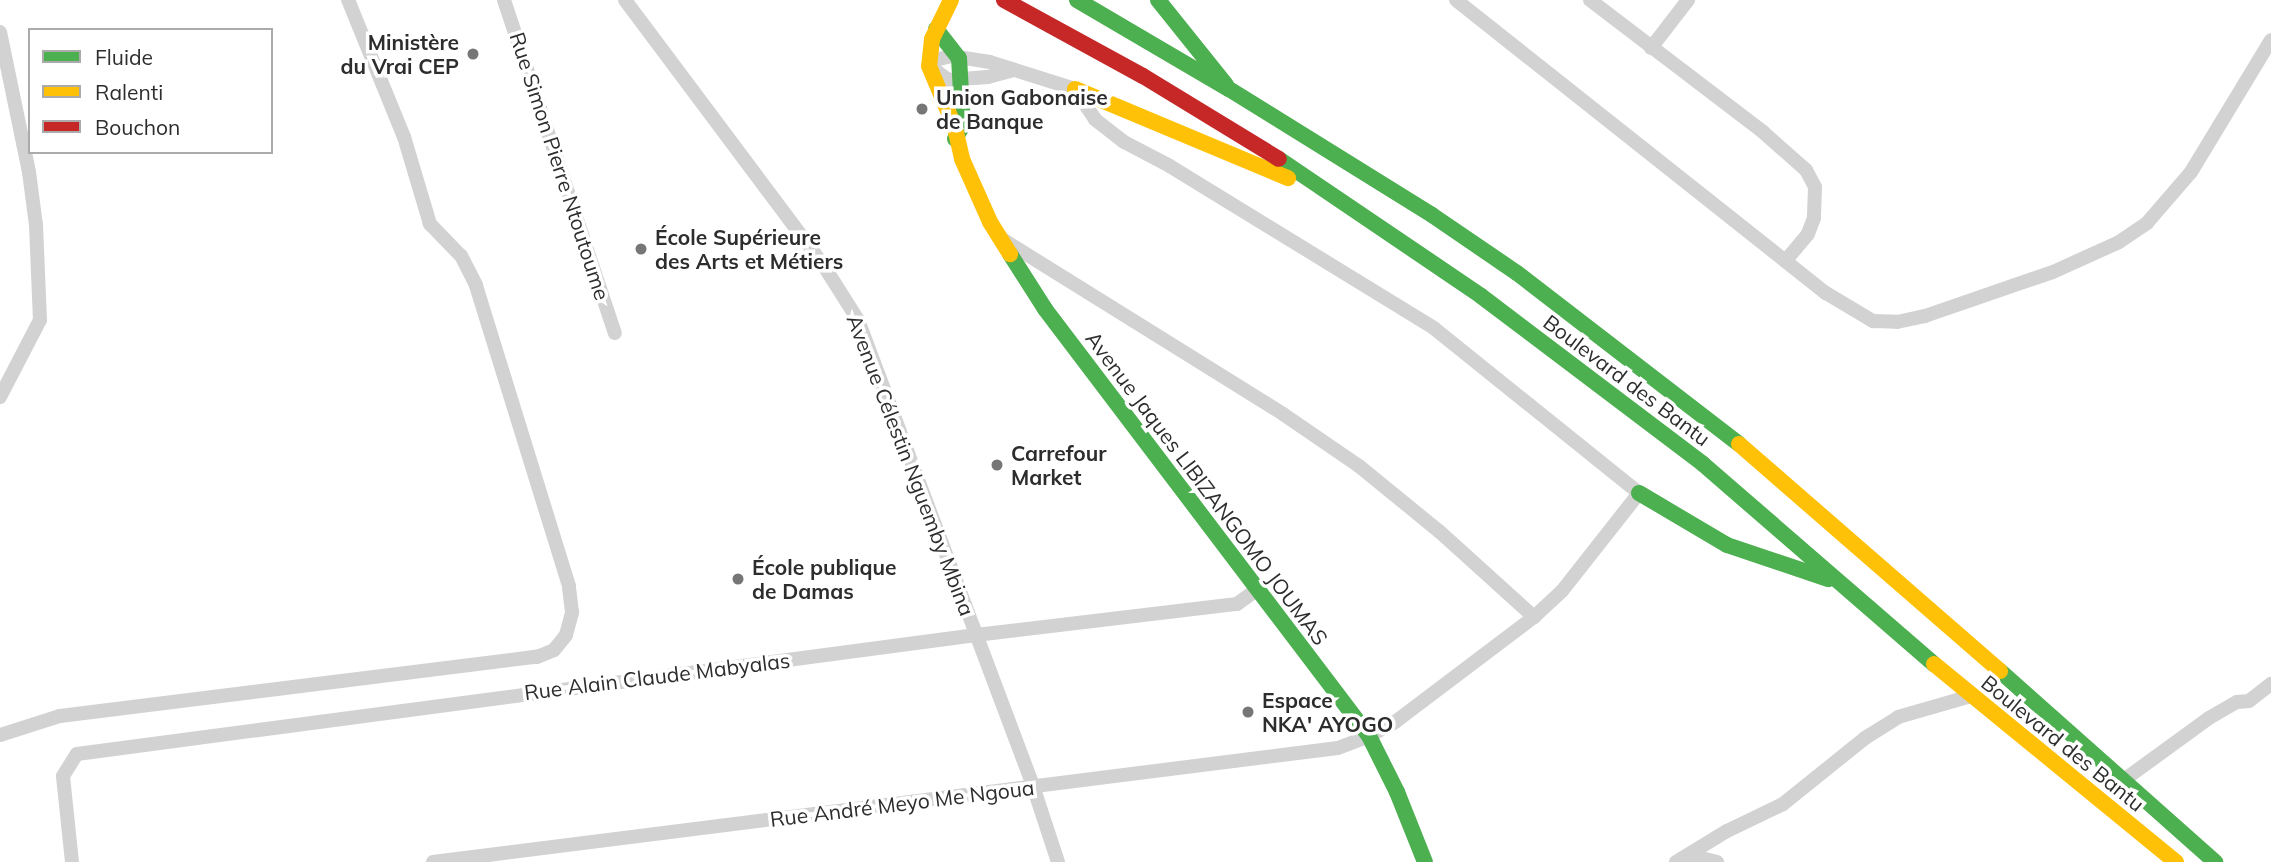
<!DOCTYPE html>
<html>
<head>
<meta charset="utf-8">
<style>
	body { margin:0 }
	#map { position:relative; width:2271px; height:862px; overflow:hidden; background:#fff; font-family:Mulish,sans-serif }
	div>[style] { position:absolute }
	.street>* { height:14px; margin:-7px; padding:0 7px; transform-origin:7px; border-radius:7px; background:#d2d2d2 }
	.fast>* { height:16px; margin:-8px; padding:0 8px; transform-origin:8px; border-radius:8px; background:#4caf50 }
	.slow>* { height:16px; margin:-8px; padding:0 8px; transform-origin:8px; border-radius:8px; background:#ffc107 }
	.jam>* { height:16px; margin:-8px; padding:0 8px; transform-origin:8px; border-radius:8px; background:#c62828 }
	.dots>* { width:19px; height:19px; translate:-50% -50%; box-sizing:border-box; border:4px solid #fff; border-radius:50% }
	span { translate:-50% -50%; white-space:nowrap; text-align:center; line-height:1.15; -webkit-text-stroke:7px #fff; paint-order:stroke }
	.poi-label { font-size:21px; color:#2d2d2d; font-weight:700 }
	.right { translate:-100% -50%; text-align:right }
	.left { translate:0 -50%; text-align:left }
	.street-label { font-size:21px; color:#2d2d2d }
	.legend { position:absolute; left:28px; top:28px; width:245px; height:126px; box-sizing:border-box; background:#fff; border:2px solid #ababab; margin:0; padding:9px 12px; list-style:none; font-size:21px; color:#2d2d2d }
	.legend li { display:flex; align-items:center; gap:14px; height:35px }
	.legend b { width:35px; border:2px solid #ababab }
</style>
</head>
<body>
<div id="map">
	<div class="street">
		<div style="left:504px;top:0;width:351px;rotate:71.6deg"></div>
		<div style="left:625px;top:0;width:329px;rotate:53.2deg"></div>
		<div style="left:822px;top:263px;width:67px;rotate:57.7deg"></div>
		<div style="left:858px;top:320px;width:498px;rotate:69.4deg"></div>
		<div style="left:1033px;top:786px;width:80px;rotate:71.8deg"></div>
		<div style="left:1456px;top:0;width:472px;rotate:38.4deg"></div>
		<div style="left:1826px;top:293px;width:55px;rotate:30.8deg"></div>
		<div style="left:1873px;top:321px;width:24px;rotate:2deg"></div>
		<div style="left:1897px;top:322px;width:29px;rotate:-12deg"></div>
		<div style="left:1925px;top:316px;width:135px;rotate:-19deg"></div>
		<div style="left:2053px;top:272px;width:72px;rotate:-24.4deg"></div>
		<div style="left:2119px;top:242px;width:34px;rotate:-34deg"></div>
		<div style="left:2147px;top:223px;width:67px;rotate:-49.2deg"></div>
		<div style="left:2191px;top:172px;width:154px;rotate:-58.8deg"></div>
		<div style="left:1590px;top:0;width:218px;rotate:37.3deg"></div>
		<div style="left:1763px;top:132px;width:57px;rotate:41.5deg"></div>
		<div style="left:1806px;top:170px;width:19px;rotate:62deg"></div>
		<div style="left:1815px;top:187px;width:31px;rotate:92deg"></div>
		<div style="left:1814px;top:218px;width:17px;rotate:111deg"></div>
		<div style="left:1808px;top:234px;width:34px;rotate:130deg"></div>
		<div style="left:0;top:32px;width:143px;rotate:78.3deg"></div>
		<div style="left:29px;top:172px;width:53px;rotate:82.5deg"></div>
		<div style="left:36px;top:225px;width:95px;rotate:87.6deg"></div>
		<div style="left:40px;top:320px;width:87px;rotate:117.5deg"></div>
		<div style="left:1651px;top:48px;width:61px;rotate:-52.4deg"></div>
		<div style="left:931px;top:67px;width:21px;rotate:37deg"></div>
		<div style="left:948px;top:80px;width:40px;rotate:-4.3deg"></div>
		<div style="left:988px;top:77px;width:24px;rotate:-15deg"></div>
		<div style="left:1002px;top:239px;width:331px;rotate:31.9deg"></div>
		<div style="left:1283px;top:414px;width:92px;rotate:34.4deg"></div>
		<div style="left:1359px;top:466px;width:104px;rotate:39.2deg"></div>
		<div style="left:1440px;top:532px;width:127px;rotate:42.1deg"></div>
		<div style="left:0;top:735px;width:63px;rotate:-17.6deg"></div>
		<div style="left:60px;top:716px;width:481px;rotate:-7.1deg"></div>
		<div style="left:537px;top:657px;width:18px;rotate:-22deg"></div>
		<div style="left:554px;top:650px;width:19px;rotate:-51deg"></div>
		<div style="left:566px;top:635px;width:24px;rotate:-75deg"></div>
		<div style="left:572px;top:612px;width:26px;rotate:-97deg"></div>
		<div style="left:569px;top:586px;width:315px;rotate:-107.2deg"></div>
		<div style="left:476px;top:285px;width:33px;rotate:-117deg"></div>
		<div style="left:461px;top:256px;width:45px;rotate:-134.1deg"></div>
		<div style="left:430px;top:224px;width:91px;rotate:-106.6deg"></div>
		<div style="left:404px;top:137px;width:148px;rotate:-112.2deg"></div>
		<div style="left:2121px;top:782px;width:109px;rotate:-36deg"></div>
		<div style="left:2209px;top:718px;width:32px;rotate:-30deg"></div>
		<div style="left:2237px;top:702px;width:12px;rotate:-5deg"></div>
		<div style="left:2249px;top:701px;width:28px;rotate:-38deg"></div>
		<div style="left:1689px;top:855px;width:29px;rotate:14deg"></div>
		<div style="left:72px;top:862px;width:86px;rotate:-96deg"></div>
		<div style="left:63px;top:776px;width:26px;rotate:-58deg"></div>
		<div style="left:77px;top:754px;width:907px;rotate:-7.54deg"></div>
		<div style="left:976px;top:635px;width:263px;rotate:-6.8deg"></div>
		<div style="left:1237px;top:604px;width:26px;rotate:-36deg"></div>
		<div style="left:433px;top:862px;width:912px;rotate:-7.18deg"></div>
		<div style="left:1338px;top:748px;width:33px;rotate:-21deg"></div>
		<div style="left:1369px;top:736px;width:30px;rotate:-28deg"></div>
		<div style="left:1395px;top:722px;width:174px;rotate:-37.1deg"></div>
		<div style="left:1534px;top:617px;width:38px;rotate:-43deg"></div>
		<div style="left:1562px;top:591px;width:125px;rotate:-51.8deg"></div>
		<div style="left:1639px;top:493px;width:263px;rotate:-141.2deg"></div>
		<div style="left:1434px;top:328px;width:310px;rotate:-148.5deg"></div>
		<div style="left:1170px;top:166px;width:52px;rotate:-152.4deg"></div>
		<div style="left:1124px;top:142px;width:37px;rotate:-142deg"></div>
		<div style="left:1095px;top:119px;width:36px;rotate:-124deg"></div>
		<div style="left:1075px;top:89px;width:89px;rotate:-162.4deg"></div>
		<div style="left:990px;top:62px;width:38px;rotate:-171deg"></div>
		<div style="left:952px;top:56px;width:23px;rotate:167deg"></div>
		<div style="left:1676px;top:862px;width:60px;rotate:-31.3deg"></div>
		<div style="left:1727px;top:831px;width:62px;rotate:-25.7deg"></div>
		<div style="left:1783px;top:804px;width:105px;rotate:-38.8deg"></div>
		<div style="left:1865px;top:738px;width:39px;rotate:-32deg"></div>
		<div style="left:1898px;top:717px;width:76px;rotate:-16deg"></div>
	</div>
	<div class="fast">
		<div style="left:1077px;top:0;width:176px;rotate:30.4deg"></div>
		<div style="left:1229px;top:89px;width:239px;rotate:31.8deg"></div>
		<div style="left:1432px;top:215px;width:103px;rotate:34.3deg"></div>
		<div style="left:1517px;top:273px;width:280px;rotate:37.6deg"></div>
		<div style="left:1158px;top:0;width:109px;rotate:51.3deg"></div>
		<div style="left:936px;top:29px;width:37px;rotate:52deg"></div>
		<div style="left:959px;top:58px;width:67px;rotate:86.6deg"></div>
		<div style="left:963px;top:125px;width:16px;rotate:120deg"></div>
		<div style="left:1279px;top:159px;width:244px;rotate:34.1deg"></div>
		<div style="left:1481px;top:296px;width:278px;rotate:37.1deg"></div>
		<div style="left:1703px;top:464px;width:306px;rotate:40.9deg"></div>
		<div style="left:1010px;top:254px;width:65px;rotate:57.5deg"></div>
		<div style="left:1045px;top:309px;width:536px;rotate:52.81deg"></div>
		<div style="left:1369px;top:736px;width:63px;rotate:63.4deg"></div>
		<div style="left:1397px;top:792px;width:75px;rotate:68.2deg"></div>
		<div style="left:1639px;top:493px;width:102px;rotate:30.6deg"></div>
		<div style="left:1727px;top:545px;width:107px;rotate:18.6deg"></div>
		<div style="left:2000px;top:671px;width:288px;rotate:41.6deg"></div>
	</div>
	<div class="slow">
		<div style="left:951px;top:0;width:43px;rotate:116deg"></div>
		<div style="left:932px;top:39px;width:27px;rotate:96deg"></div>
		<div style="left:929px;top:66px;width:67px;rotate:67.2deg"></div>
		<div style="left:955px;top:128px;width:32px;rotate:77deg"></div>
		<div style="left:962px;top:159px;width:69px;rotate:66deg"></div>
		<div style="left:990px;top:222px;width:38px;rotate:58deg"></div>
		<div style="left:1075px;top:89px;width:231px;rotate:22.7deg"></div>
		<div style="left:1739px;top:444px;width:346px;rotate:41deg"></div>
		<div style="left:1934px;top:664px;width:313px;rotate:39.3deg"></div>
	</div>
	<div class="jam">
		<div style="left:1004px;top:0;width:158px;rotate:28.7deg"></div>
		<div style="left:1143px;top:76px;width:159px;rotate:31.4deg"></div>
	</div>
	<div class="dots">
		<div style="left:473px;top:54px;background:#767676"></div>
		<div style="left:922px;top:109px;background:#767676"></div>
		<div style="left:641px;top:249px;background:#767676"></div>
		<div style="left:997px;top:465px;background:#767676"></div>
		<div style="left:738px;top:579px;background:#767676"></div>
		<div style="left:1248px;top:712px;background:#767676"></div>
	</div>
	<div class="poi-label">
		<span class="right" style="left:459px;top:54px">Ministère<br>du Vrai CEP</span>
		<span class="left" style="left:936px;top:109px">Union Gabonaise<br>de Banque</span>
		<span class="left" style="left:655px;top:249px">École Supérieure<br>des Arts et Métiers</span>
		<span class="left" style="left:1011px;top:465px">Carrefour<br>Market</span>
		<span class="left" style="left:752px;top:579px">École publique<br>de Damas</span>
		<span class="left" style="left:1262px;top:712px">Espace<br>NKA' AYOGO</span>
	</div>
	<div class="street-label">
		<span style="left:560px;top:166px;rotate:72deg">Rue Simon Pierre Ntoutoume</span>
		<span style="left:1627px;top:380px;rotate:37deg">Boulevard des Bantu</span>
		<span style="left:911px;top:465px;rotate:69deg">Avenue Célestin Nguemby Mbina</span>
		<span style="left:1207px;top:488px;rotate:53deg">Avenue Jaques LIBIZANGOMO JOUMAS</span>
		<span style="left:657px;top:676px;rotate:-7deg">Rue Alain Claude Mabyalas</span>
		<span style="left:2063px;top:743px;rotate:39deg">Boulevard des Bantu</span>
		<span style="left:902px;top:803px;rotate:-7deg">Rue André Meyo Me Ngoua</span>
	</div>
	<ul class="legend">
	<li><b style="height:9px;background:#4caf50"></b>Fluide</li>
	<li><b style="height:9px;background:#ffc107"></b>Ralenti</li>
	<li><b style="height:9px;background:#c62828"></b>Bouchon</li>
	</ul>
</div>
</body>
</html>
